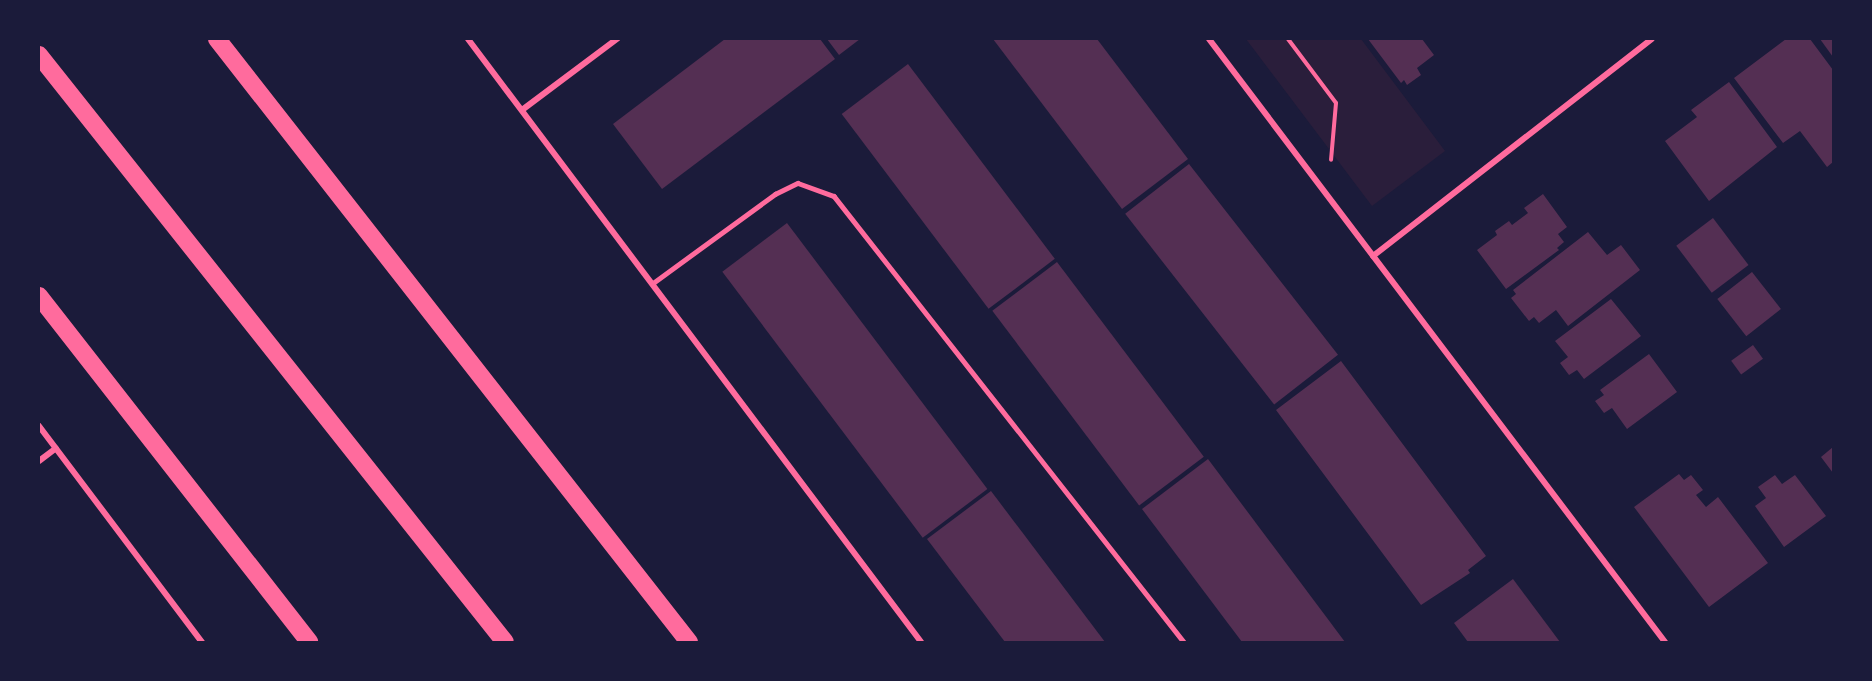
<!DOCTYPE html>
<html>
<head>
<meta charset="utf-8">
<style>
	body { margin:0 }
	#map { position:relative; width:1872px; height:681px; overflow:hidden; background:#1b1b3a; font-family:"Space Grotesk",sans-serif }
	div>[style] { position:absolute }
	.green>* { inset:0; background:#2a1e3b }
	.building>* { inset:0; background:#542f53; transform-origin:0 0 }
	.path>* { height:4px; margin:-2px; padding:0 2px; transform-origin:2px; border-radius:2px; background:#ff6b9d }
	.service>* { height:4.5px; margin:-2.25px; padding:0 2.25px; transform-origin:2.25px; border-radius:2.25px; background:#ff6b9d }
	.minor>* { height:6px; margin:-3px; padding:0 3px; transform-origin:3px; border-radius:3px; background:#ff6b9d }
	.motorway>* { height:18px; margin:-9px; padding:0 9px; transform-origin:9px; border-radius:9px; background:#ff6b9d }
	span { translate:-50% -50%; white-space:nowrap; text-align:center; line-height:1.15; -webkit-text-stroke:4.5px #1b1b3a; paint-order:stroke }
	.frame { position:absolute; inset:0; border:40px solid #1b1b3a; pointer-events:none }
</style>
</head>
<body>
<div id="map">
	<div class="green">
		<div style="clip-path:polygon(1246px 39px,1361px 39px,1445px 151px,1372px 206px)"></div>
	</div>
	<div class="building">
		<div style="clip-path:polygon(725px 39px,820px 39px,835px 59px,662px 189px,613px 124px)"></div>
		<div style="clip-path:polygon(827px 39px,860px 39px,839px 55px)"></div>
		<div style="clip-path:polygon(993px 39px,1097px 39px,1188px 159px,1122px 209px)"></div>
		<div style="clip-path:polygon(1368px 39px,1422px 39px,1434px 55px,1417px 68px,1421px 75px,1407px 85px,1404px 80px,1401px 83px)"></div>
		<div style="clip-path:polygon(1786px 39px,1810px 39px,1833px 70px,1833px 162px,1827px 167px,1800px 131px,1783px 143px,1734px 78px)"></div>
		<div style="clip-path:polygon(1820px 39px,1833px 39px,1833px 57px)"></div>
		<div style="left:908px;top:64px;width:244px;height:83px;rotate:53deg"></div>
		<div style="clip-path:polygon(1729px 82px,1777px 147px,1709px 201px,1665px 141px,1697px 117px,1691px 110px)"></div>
		<div style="left:1189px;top:164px;width:242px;height:81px;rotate:52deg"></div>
		<div style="clip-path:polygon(1543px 194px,1567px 227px,1558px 234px,1564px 242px,1557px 248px,1559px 250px,1506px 289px,1477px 250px,1497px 235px,1495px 231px,1509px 221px,1512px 225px,1528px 213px,1524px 208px)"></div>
		<div style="left:1713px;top:218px;width:59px;height:46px;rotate:53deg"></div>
		<div style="left:787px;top:223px;width:333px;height:81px;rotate:53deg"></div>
		<div style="clip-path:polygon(1588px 232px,1607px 255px,1621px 245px,1640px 270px,1568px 326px,1556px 310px,1539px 323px,1534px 317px,1529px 321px,1511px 298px,1516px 294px,1513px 290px)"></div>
		<div style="left:1057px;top:262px;width:244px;height:81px;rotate:53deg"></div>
		<div style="left:1752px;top:272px;width:47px;height:44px;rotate:52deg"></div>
		<div style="clip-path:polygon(1611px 299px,1641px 336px,1584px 379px,1577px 370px,1569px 375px,1560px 363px,1568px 357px,1555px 341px)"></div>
		<div style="left:1753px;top:345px;width:17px;height:27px;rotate:54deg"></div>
		<div style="clip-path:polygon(1649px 354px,1677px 392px,1627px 429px,1612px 408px,1604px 413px,1595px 401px,1604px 395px,1600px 390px)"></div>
		<div style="clip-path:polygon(1341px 361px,1486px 556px,1468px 570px,1470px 573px,1421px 605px,1276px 410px)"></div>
		<div style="clip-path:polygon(1833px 447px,1833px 473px,1821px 457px)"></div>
		<div style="clip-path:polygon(1208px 459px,1345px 642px,1242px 642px,1142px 509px)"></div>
		<div style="clip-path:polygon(1679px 474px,1684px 480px,1691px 475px,1703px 490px,1696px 495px,1706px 507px,1718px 497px,1768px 563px,1709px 607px,1634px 507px)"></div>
		<div style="clip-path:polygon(1775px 475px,1782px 484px,1795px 475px,1826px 516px,1784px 547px,1755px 506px,1766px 498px,1758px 487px)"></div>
		<div style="clip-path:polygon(991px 491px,1105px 642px,1005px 642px,927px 539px)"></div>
		<div style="clip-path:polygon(1513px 579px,1560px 642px,1468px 642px,1454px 623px)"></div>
	</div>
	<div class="path">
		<div style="left:1288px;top:39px;width:80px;rotate:53.1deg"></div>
		<div style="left:1336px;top:103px;width:57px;rotate:95deg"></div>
	</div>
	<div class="service">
		<div style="left:653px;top:283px;width:151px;rotate:-36.1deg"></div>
		<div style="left:775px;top:194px;width:25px;rotate:-26deg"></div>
		<div style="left:798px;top:183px;width:38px;rotate:20deg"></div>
		<div style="left:834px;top:196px;width:567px;rotate:51.88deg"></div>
	</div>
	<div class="minor">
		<div style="left:468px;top:39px;width:754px;rotate:53.08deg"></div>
		<div style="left:1209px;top:39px;width:756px;rotate:52.9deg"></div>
		<div style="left:522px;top:110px;width:119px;rotate:-36.8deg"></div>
		<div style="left:1373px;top:256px;width:353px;rotate:-37.9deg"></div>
		<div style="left:39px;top:426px;width:271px;rotate:53deg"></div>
		<div style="left:39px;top:461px;width:21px;rotate:-37deg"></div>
	</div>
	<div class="motorway">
		<div style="left:217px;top:39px;width:766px;rotate:51.95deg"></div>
		<div style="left:39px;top:55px;width:749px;rotate:51.56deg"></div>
		<div style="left:39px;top:296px;width:439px;rotate:52deg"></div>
	</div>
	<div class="frame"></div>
</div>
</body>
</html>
